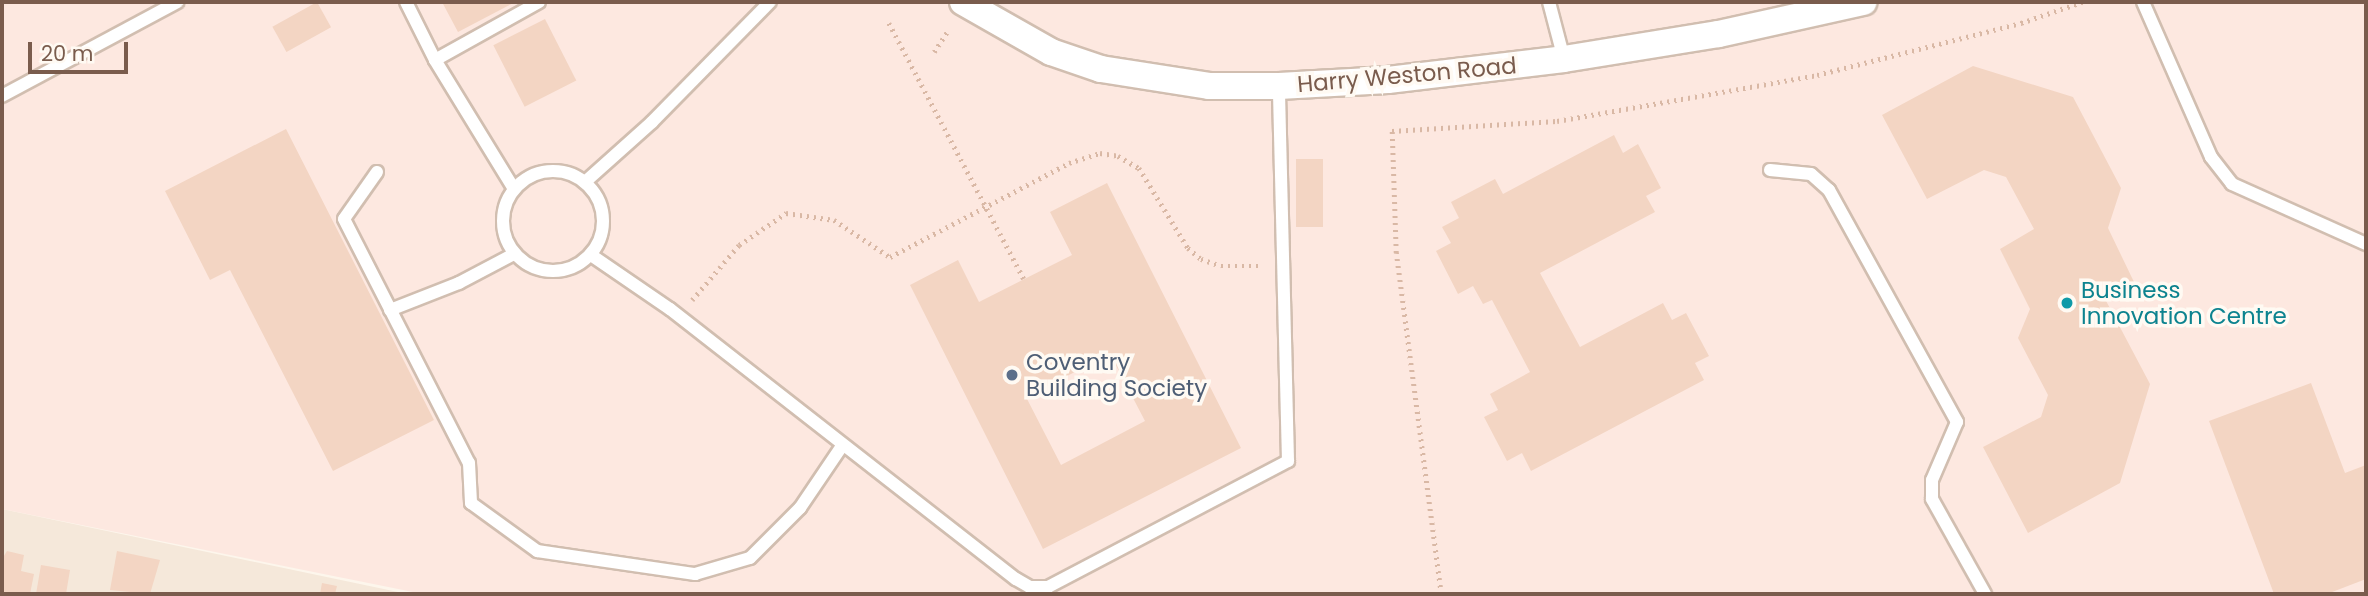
<!DOCTYPE html>
<html>
<head>
<meta charset="utf-8">
<style>
	body { margin:0 }
	#map { position:relative; width:2368px; height:596px; overflow:hidden; background:#fdf6ec; font-family:Poppins,sans-serif }
	div>[style] { position:absolute }
	.residential>* { inset:0; background:#f5e8da }
	.commercial>* { inset:0; background:#fde8e0 }
	.building>* { inset:0; background:#f3d5c3; transform-origin:0 0 }
	.path>* { height:4.5px; margin-top:-2.25px; transform-origin:0; background:repeating-linear-gradient(90deg,#d9b8a5 0 2px,transparent 0 7px) }
	.roads { filter:drop-shadow(2px 0 #d1beb0) drop-shadow(-2px 0 #d1beb0) drop-shadow(0 2px #d1beb0) drop-shadow(0 -2px #d1beb0) }
	.lane>* { height:12px; margin:-6px; padding:0 6px; transform-origin:6px; border-radius:6px; background:#fff }
	.lane>.ring { margin:-6px; padding:0; box-sizing:content-box; background:none; border:12px solid #fff; border-radius:50% }
	.street>* { height:26px; margin:-13px; padding:0 13px; transform-origin:13px; border-radius:13px; background:#fff }
	.dots>* { width:19px; height:19px; translate:-50% -50%; box-sizing:border-box; border:4px solid #fffaf3; border-radius:50% }
	span { translate:-50% -50%; white-space:nowrap; text-align:center; line-height:1.15; -webkit-text-stroke:7px #fffaf3; paint-order:stroke }
	.street-label { font-size:23px; color:#7a5c4d }
	.culture-label { font-size:23px; color:#0d838f }
	.left { translate:0 -50%; text-align:left }
	.service-label { font-size:23px; color:#4e5e75 }
	.frame { position:absolute; inset:0; border:4px solid #7a5c4d; pointer-events:none }
	.scale { position:absolute; left:28px; top:42px; width:100px; height:32px; box-sizing:border-box; border:4px solid #7a5c4d; border-top:0; padding-left:9px; font-size:21px; line-height:24px; white-space:nowrap; color:#7a5c4d; -webkit-text-stroke:5px #fffaf3; paint-order:stroke }
</style>
</head>
<body>
<div id="map">
	<div class="residential">
		<div style="clip-path:polygon(2px 509px,398px 592px,423px 594px,2px 594px)"></div>
	</div>
	<div class="commercial">
		<div style="clip-path:polygon(2px 2px,2366px 2px,2366px 594px,423px 594px,2px 509px)"></div>
	</div>
	<div class="building">
		<div style="left:317px;top:2px;width:29px;height:51px;rotate:61deg"></div>
		<div style="clip-path:polygon(442px 2px,515px 2px,458px 32px)"></div>
		<div style="left:545px;top:19px;width:69px;height:58px;rotate:63deg"></div>
		<div style="clip-path:polygon(1973px 66px,2073px 97px,2121px 188px,2108px 228px,2134px 282px,2104px 297px,2150px 384px,2120px 483px,2028px 533px,1983px 447px,2041px 417px,2048px 395px,2018px 338px,2030px 309px,2000px 249px,2034px 229px,2006px 177px,1984px 170px,1927px 199px,1882px 115px)"></div>
		<div style="clip-path:polygon(286px 129px,434px 420px,333px 471px,230px 270px,210px 280px,165px 191px)"></div>
		<div style="clip-path:polygon(1614px 135px,1623px 153px,1638px 144px,1661px 188px,1646px 196px,1655px 212px,1540px 273px,1580px 347px,1663px 303px,1672px 320px,1686px 313px,1709px 356px,1695px 363px,1704px 380px,1531px 471px,1522px 453px,1507px 461px,1484px 417px,1498px 410px,1490px 394px,1530px 372px,1492px 300px,1483px 304px,1473px 286px,1458px 294px,1436px 251px,1451px 243px,1442px 227px,1459px 218px,1451px 202px,1495px 179px,1503px 194px)"></div>
		<div style="left:1296px;top:159px;width:27px;height:68px"></div>
		<div style="clip-path:polygon(evenodd,1107px 183px,1241px 448px,1043px 549px,910px 285px,958px 260px,979px 302px,1072px 255px,1050px 212px,1107px 183px,1110px 354px,1145px 421px,1061px 465px,1026px 397px,1110px 354px)"></div>
		<div style="clip-path:polygon(2311px 383px,2345px 473px,2366px 465px,2366px 579px,2327px 594px,2274px 594px,2209px 421px)"></div>
		<div style="clip-path:polygon(7px 551px,24px 555px,21px 571px,34px 574px,30px 594px,2px 594px,2px 559px)"></div>
		<div style="clip-path:polygon(117px 551px,160px 560px,150px 594px,110px 590px)"></div>
		<div style="clip-path:polygon(41px 565px,70px 570px,66px 594px,36px 594px)"></div>
		<div style="clip-path:polygon(322px 583px,337px 586px,335px 594px,320px 594px)"></div>
	</div>
	<div class="path">
		<div style="left:889px;top:23px;width:289px;rotate:62.2deg"></div>
		<div style="left:934px;top:52px;width:27px;rotate:-57deg"></div>
		<div style="left:692px;top:300px;width:72px;rotate:-49.5deg"></div>
		<div style="left:739px;top:245px;width:57px;rotate:-34.2deg"></div>
		<div style="left:786px;top:213px;width:49px;rotate:8.3deg"></div>
		<div style="left:834px;top:220px;width:67px;rotate:33.5deg"></div>
		<div style="left:890px;top:257px;width:202px;rotate:-27.7deg"></div>
		<div style="left:1069px;top:163px;width:33px;rotate:-18deg"></div>
		<div style="left:1100px;top:153px;width:18px;rotate:9deg"></div>
		<div style="left:1118px;top:156px;width:24px;rotate:30deg"></div>
		<div style="left:1139px;top:168px;width:94px;rotate:58.5deg"></div>
		<div style="left:1188px;top:248px;width:17px;rotate:40deg"></div>
		<div style="left:1201px;top:259px;width:21px;rotate:19deg"></div>
		<div style="left:1221px;top:266px;width:41px"></div>
		<div style="left:1441px;top:594px;width:344px;rotate:-97.5deg"></div>
		<div style="left:1396px;top:253px;width:122px;rotate:-91.9deg"></div>
		<div style="left:1392px;top:131px;width:165px;rotate:-3.5deg"></div>
		<div style="left:1557px;top:121px;width:264px;rotate:-10deg"></div>
		<div style="left:1817px;top:75px;width:211px;rotate:-14.3deg"></div>
		<div style="left:2021px;top:23px;width:65px;rotate:-19deg"></div>
	</div>
	<div class="roads">
		<div class="lane">
			<div style="left:406px;top:2px;width:65px;rotate:63.4deg"></div>
			<div style="left:435px;top:60px;width:151px;rotate:58.5deg"></div>
			<div style="left:1549px;top:2px;width:59px;rotate:75.3deg"></div>
			<div style="left:2143px;top:2px;width:169px;rotate:66.3deg"></div>
			<div style="left:2211px;top:157px;width:34px;rotate:52deg"></div>
			<div style="left:2232px;top:184px;width:147px;rotate:24.1deg"></div>
			<div style="left:435px;top:60px;width:119px;rotate:-29.1deg"></div>
			<div style="left:2px;top:96px;width:199px;rotate:-28.2deg"></div>
			<div style="left:1770px;top:170px;width:41px;rotate:5.6deg"></div>
			<div style="left:1811px;top:174px;width:24px;rotate:42deg"></div>
			<div style="left:1829px;top:190px;width:265px;rotate:61.1deg"></div>
			<div style="left:1957px;top:422px;width:63px;rotate:113.3deg"></div>
			<div style="left:1932px;top:480px;width:19px;rotate:90deg"></div>
			<div style="left:1932px;top:499px;width:109px;rotate:60.8deg"></div>
			<div class="ring" style="left:503px;top:171px;width:88px;height:88px"></div>
			<div style="left:377px;top:172px;width:57px;rotate:125.1deg"></div>
			<div style="left:344px;top:219px;width:274px;rotate:62.9deg"></div>
			<div style="left:469px;top:463px;width:40px;rotate:87.1deg"></div>
			<div style="left:471px;top:503px;width:82px;rotate:36deg"></div>
			<div style="left:537px;top:551px;width:160px;rotate:8.3deg"></div>
			<div style="left:695px;top:574px;width:57px;rotate:-16.2deg"></div>
			<div style="left:750px;top:558px;width:71px;rotate:-45deg"></div>
			<div style="left:800px;top:508px;width:75px;rotate:-55.9deg"></div>
			<div style="left:585px;top:182px;width:90px;rotate:-41.8deg"></div>
			<div style="left:652px;top:122px;width:168px;rotate:-45.5deg"></div>
			<div style="left:591px;top:255px;width:96px;rotate:34.4deg"></div>
			<div style="left:670px;top:309px;width:439px;rotate:38deg"></div>
			<div style="left:1016px;top:579px;width:16px;rotate:30deg"></div>
			<div style="left:1030px;top:587px;width:18px"></div>
			<div style="left:1048px;top:587px;width:271px;rotate:-27.7deg"></div>
			<div style="left:1288px;top:461px;width:375px;rotate:-91.4deg"></div>
			<div style="left:390px;top:310px;width:74px;rotate:-21.4deg"></div>
			<div style="left:459px;top:283px;width:62px;rotate:-27.8deg"></div>
		</div>
		<div class="street">
			<div style="left:963px;top:2px;width:101px;rotate:29.6deg"></div>
			<div style="left:1051px;top:52px;width:53px;rotate:18.8deg"></div>
			<div style="left:1101px;top:69px;width:109px;rotate:8.9deg"></div>
			<div style="left:1209px;top:86px;width:70px"></div>
			<div style="left:1279px;top:86px;width:109px;rotate:-3.2deg"></div>
			<div style="left:1388px;top:80px;width:177px;rotate:-6.8deg"></div>
			<div style="left:1564px;top:59px;width:157px;rotate:-9.2deg"></div>
			<div style="left:1719px;top:34px;width:148px;rotate:-12.5deg"></div>
		</div>
	</div>
	<div class="dots">
		<div style="left:2067px;top:303px;background:#0f9aa8"></div>
		<div style="left:1012px;top:375px;background:#5c6f8a"></div>
	</div>
	<div class="street-label">
		<span style="left:1407px;top:75px;rotate:-5deg">Harry Weston Road</span>
	</div>
	<div class="culture-label">
		<span class="left" style="left:2081px;top:303px">Business<br>Innovation Centre</span>
	</div>
	<div class="service-label">
		<span class="left" style="left:1026px;top:375px">Coventry<br>Building Society</span>
	</div>
	<div class="frame"></div>
	<div class="scale">20 m</div>
</div>
</body>
</html>
